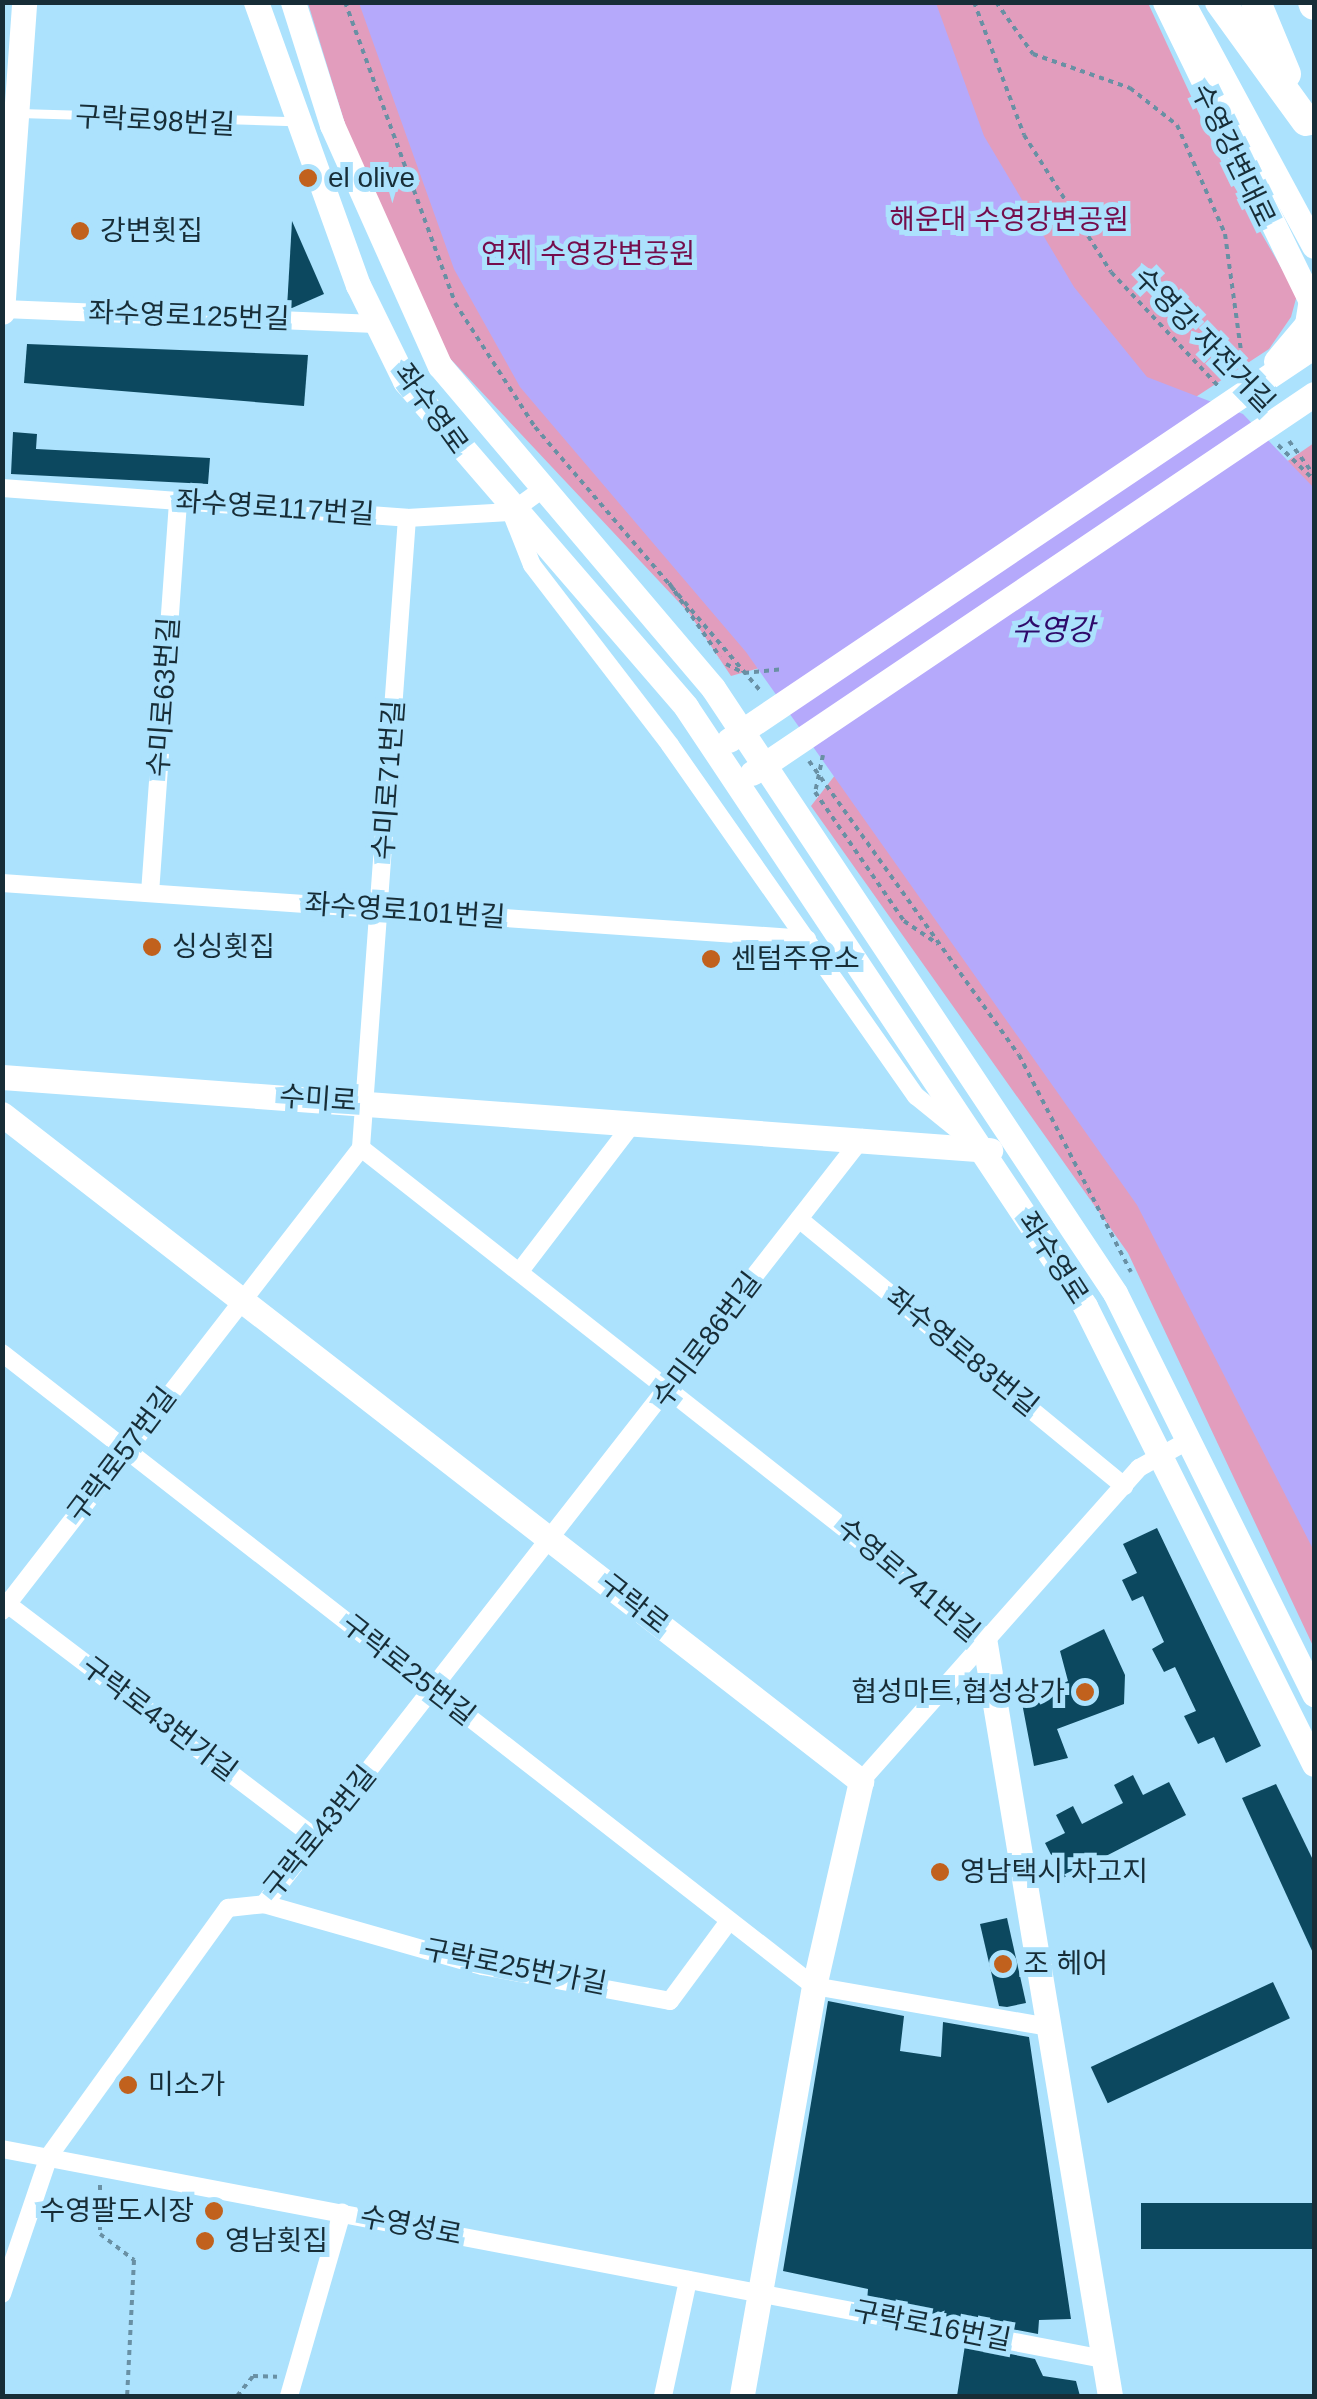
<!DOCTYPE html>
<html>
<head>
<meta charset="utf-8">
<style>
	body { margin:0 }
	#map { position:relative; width:1317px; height:2399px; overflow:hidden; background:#ace2fd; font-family:Arial,"Noto Sans KR",sans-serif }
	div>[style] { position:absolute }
	.green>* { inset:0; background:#e29dbd }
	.water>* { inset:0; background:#b5a9fb }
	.building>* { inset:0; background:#0c485f; transform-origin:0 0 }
	.path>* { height:4px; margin-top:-2px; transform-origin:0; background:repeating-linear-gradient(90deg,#6990a4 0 5px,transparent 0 10px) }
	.lane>* { height:9px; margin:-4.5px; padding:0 4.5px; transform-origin:4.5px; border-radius:4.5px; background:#fff }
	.street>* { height:18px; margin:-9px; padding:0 9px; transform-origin:9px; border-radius:9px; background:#fff }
	.secondary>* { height:25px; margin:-12.5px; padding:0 12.5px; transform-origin:12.5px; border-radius:12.5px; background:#fff }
	.highway>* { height:30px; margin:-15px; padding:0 15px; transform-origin:15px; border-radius:15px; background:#fff }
	.dots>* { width:28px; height:28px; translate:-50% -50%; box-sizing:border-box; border:5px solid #ace2fd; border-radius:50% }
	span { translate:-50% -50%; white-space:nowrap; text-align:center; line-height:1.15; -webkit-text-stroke:10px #ace2fd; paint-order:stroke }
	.street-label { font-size:28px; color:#172d37 }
	.poi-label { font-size:28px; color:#172d37 }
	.left { translate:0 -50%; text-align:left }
	.right { translate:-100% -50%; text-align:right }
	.park-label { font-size:28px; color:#750d4c }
	.water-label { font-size:30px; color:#2e0a6a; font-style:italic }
	.frame { position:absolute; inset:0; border:5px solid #172d37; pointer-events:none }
</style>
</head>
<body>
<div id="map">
	<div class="green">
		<div style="clip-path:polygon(308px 3px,1148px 3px,1227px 174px,1297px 295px,1291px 317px,1269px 349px,799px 657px,731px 676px,689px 613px,444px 352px,349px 137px)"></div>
		<div style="clip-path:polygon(1314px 443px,1314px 508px,1276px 469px)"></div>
		<div style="clip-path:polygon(857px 747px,987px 946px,1314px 1508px,1314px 1648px,1128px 1253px,811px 806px)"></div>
	</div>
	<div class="water">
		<div style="clip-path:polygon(359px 3px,936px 3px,984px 136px,1074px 287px,1147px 377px,1243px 414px,1314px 488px,1314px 1551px,1137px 1205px,746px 652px,520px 387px,454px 269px)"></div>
	</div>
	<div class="building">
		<div style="clip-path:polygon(292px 221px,324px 294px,292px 308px,287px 308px)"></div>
		<div style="clip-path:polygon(27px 344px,308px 355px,304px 406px,24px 383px)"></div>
		<div style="clip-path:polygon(13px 432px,37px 434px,36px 449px,210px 458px,208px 484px,11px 474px)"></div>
		<div style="clip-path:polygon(1157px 1528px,1261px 1746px,1226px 1763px,1214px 1737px,1198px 1744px,1184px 1716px,1196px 1711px,1175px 1667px,1164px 1672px,1152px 1649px,1164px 1642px,1143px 1596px,1132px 1601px,1122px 1580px,1137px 1573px,1123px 1544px)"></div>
		<div style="clip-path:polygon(1104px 1629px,1125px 1675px,1124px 1704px,1057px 1729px,1068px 1758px,1034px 1766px,1022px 1703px,1068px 1681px,1060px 1651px)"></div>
		<div style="clip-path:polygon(1133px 1775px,1143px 1795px,1169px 1782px,1186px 1815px,1063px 1878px,1045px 1843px,1065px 1833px,1056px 1815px,1073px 1806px,1082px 1824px,1123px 1803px,1114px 1785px)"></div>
		<div style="clip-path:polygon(1276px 1784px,1314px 1862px,1314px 1955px,1242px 1798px)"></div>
		<div style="clip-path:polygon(1007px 1918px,1026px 2003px,1007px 2007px,999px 2006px,980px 1924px)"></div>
		<div style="left:1273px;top:1982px;width:40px;height:201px;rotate:65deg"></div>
		<div style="clip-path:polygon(828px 2001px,904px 2016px,900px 2051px,941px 2057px,943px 2022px,1029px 2037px,1071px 2319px,1039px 2320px,1038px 2334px,867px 2301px,868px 2289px,783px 2271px)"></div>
		<div style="left:1314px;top:2203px;width:46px;height:173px;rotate:90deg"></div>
		<div style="clip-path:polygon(965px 2345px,1035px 2359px,1043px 2376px,1076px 2381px,1080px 2396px,957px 2396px)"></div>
	</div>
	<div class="path">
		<div style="left:345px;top:2px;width:320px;rotate:69.9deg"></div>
		<div style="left:455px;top:303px;width:148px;rotate:57.2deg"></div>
		<div style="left:535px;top:427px;width:348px;rotate:49.5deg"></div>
		<div style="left:974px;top:2px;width:142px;rotate:69.4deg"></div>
		<div style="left:1024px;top:135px;width:162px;rotate:57.6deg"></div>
		<div style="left:1111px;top:272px;width:156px;rotate:46.8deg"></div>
		<div style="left:996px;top:2px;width:64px;rotate:54.6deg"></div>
		<div style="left:1033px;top:54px;width:103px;rotate:19.3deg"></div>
		<div style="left:1130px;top:88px;width:60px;rotate:38.2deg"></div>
		<div style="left:1177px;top:125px;width:119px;rotate:66.2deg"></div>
		<div style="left:1225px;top:234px;width:133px;rotate:82.2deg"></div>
		<div style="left:1289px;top:441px;width:42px;rotate:53.7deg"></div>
		<div style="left:1278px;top:445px;width:50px;rotate:44.2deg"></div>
		<div style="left:669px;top:583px;width:90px;rotate:55.4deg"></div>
		<div style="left:726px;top:664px;width:20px;rotate:27deg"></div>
		<div style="left:744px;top:673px;width:40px;rotate:-5.7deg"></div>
		<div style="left:823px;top:755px;width:38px;rotate:102deg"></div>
		<div style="left:815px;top:792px;width:157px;rotate:55.4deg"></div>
		<div style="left:904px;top:921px;width:41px;rotate:34.1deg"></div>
		<div style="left:809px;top:761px;width:361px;rotate:54.5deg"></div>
		<div style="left:1019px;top:1055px;width:244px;rotate:62.7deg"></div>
		<div style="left:100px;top:2185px;width:49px;rotate:90deg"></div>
		<div style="left:100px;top:2234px;width:43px;rotate:37.4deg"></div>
		<div style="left:134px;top:2260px;width:136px;rotate:92.9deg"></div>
		<div style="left:237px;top:2396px;width:26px;rotate:-51deg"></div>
		<div style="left:253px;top:2376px;width:24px;rotate:2deg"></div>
	</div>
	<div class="lane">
		<div style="left:19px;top:113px;width:275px;rotate:1.7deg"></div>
	</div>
	<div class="street">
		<div style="left:3px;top:309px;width:373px;rotate:2.3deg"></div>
		<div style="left:2px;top:488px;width:406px;rotate:4.2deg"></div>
		<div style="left:407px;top:518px;width:104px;rotate:-3.3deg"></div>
		<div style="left:511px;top:512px;width:37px;rotate:-36deg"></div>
		<div style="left:511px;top:512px;width:57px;rotate:68.4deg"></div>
		<div style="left:532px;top:565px;width:227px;rotate:52.5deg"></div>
		<div style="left:670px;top:745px;width:429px;rotate:55deg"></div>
		<div style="left:916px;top:1096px;width:62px;rotate:39.1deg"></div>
		<div style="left:407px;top:518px;width:632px;rotate:94.18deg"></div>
		<div style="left:361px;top:1148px;width:793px;rotate:38.19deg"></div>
		<div style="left:2px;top:883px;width:807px;rotate:3.98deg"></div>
		<div style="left:150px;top:893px;width:393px;rotate:-85.9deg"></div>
		<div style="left:799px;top:1219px;width:421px;rotate:39.4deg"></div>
		<div style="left:520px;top:1271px;width:188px;rotate:-52.6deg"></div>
		<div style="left:2px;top:1353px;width:1030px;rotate:37.94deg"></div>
		<div style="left:814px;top:1986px;width:238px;rotate:9.9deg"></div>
		<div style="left:2px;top:1600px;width:394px;rotate:37.2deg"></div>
		<div style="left:2px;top:1611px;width:586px;rotate:-52.21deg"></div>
		<div style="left:861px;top:1781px;width:419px;rotate:-48.4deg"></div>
		<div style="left:1139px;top:1468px;width:57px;rotate:-29.2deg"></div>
		<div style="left:264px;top:1904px;width:972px;rotate:-52.02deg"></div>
		<div style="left:2px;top:2149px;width:1122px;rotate:10.79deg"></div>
		<div style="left:2px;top:2294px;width:146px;rotate:-71.2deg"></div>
		<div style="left:49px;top:2156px;width:306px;rotate:-54.2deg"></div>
		<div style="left:228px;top:1908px;width:36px;rotate:-6deg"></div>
		<div style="left:264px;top:1904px;width:227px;rotate:15.9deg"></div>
		<div style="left:482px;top:1966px;width:191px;rotate:10.5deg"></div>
		<div style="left:670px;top:2001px;width:99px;rotate:-53.6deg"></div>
		<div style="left:289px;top:2396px;width:191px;rotate:-73.9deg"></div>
		<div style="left:663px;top:2396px;width:119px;rotate:-77.8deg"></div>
	</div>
	<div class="secondary">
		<div style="left:256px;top:2px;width:301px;rotate:70.2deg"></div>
		<div style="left:358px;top:285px;width:107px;rotate:63.9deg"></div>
		<div style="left:405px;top:381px;width:430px;rotate:49.2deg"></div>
		<div style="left:686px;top:707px;width:720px;rotate:56.33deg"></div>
		<div style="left:1085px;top:1306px;width:512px;rotate:63.43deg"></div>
		<div style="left:293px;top:2px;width:129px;rotate:72.4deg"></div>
		<div style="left:332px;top:125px;width:264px;rotate:65.9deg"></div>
		<div style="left:440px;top:366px;width:422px;rotate:49.7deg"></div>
		<div style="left:713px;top:688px;width:726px;rotate:56.4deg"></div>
		<div style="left:1115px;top:1293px;width:448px;rotate:63.6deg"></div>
		<div style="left:1165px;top:2px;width:340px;rotate:64deg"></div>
		<div style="left:1182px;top:2px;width:277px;rotate:61.6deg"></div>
		<div style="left:2px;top:312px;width:311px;rotate:-85.9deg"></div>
		<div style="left:1276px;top:361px;width:48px;rotate:-50deg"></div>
		<div style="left:1307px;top:324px;width:31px;rotate:-81deg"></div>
		<div style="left:729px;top:740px;width:705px;rotate:-33.96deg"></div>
		<div style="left:752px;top:773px;width:678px;rotate:-33.99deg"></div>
		<div style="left:2px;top:1077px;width:991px;rotate:4.23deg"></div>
		<div style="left:2px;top:1114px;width:1088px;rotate:37.83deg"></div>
		<div style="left:861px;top:1781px;width:210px;rotate:102.9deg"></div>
		<div style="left:814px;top:1986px;width:416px;rotate:100deg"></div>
		<div style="left:984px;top:1638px;width:768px;rotate:80.56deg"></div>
	</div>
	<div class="highway">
		<div style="left:1220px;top:2px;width:147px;rotate:54.1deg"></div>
		<div style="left:1256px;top:2px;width:78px;rotate:67.4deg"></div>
		<div style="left:1313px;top:2px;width:3px;rotate:72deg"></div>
	</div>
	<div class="dots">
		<div style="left:308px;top:178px;background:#c1611d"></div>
		<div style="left:80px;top:231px;background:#c1611d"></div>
		<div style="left:152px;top:947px;background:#c1611d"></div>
		<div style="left:711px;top:959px;background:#c1611d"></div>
		<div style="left:1085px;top:1692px;background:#c1611d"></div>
		<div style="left:940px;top:1872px;background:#c1611d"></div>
		<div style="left:1003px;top:1964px;background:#c1611d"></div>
		<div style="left:128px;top:2085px;background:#c1611d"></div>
		<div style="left:214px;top:2211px;background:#c1611d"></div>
		<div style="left:205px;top:2241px;background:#c1611d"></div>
	</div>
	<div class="street-label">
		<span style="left:155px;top:121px;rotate:3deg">구락로98번길</span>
		<span style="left:1233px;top:155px;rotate:64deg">수영강변대로</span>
		<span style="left:189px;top:316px;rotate:2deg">좌수영로125번길</span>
		<span style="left:1204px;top:340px;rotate:46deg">수영강 자전거길</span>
		<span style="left:431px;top:409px;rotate:54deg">좌수영로</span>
		<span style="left:275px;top:508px;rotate:4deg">좌수영로117번길</span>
		<span style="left:164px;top:697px;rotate:-86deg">수미로63번길</span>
		<span style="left:389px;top:780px;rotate:-86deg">수미로71번길</span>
		<span style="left:405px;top:911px;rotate:4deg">좌수영로101번길</span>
		<span style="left:318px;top:1099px;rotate:4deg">수미로</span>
		<span style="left:1053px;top:1258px;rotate:57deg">좌수영로</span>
		<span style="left:707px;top:1340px;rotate:-53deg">수미로86번길</span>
		<span style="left:962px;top:1352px;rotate:39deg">좌수영로83번길</span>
		<span style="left:122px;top:1455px;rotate:-53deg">구락로57번길</span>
		<span style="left:908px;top:1580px;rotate:40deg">수영로741번길</span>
		<span style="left:634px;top:1604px;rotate:38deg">구락로</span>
		<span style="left:408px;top:1670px;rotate:38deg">구락로25번길</span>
		<span style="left:159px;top:1719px;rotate:37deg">구락로43번가길</span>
		<span style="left:320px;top:1832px;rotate:-51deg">구락로43번길</span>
		<span style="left:515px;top:1967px;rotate:11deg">구락로25번가길</span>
		<span style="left:411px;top:2226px;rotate:11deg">수영성로</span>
		<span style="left:932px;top:2326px;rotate:11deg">구락로16번길</span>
	</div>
	<div class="poi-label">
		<span class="left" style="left:328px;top:178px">el olive</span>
		<span class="left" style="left:100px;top:231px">강변횟집</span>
		<span class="left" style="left:172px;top:947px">싱싱횟집</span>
		<span class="left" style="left:731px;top:959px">센텀주유소</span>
		<span class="right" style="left:1065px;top:1692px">협성마트,협성상가</span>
		<span class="left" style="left:960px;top:1872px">영남택시 차고지</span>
		<span class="left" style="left:1023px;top:1964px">조 헤어</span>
		<span class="left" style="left:148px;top:2085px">미소가</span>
		<span class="right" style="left:194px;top:2211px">수영팔도시장</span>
		<span class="left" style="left:225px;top:2241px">영남횟집</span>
	</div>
	<div class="park-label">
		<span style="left:1009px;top:220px">해운대 수영강변공원</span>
		<span style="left:588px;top:254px">연제 수영강변공원</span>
	</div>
	<div class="water-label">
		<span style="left:1053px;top:630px">수영강</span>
	</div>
	<div class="frame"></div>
</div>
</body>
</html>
